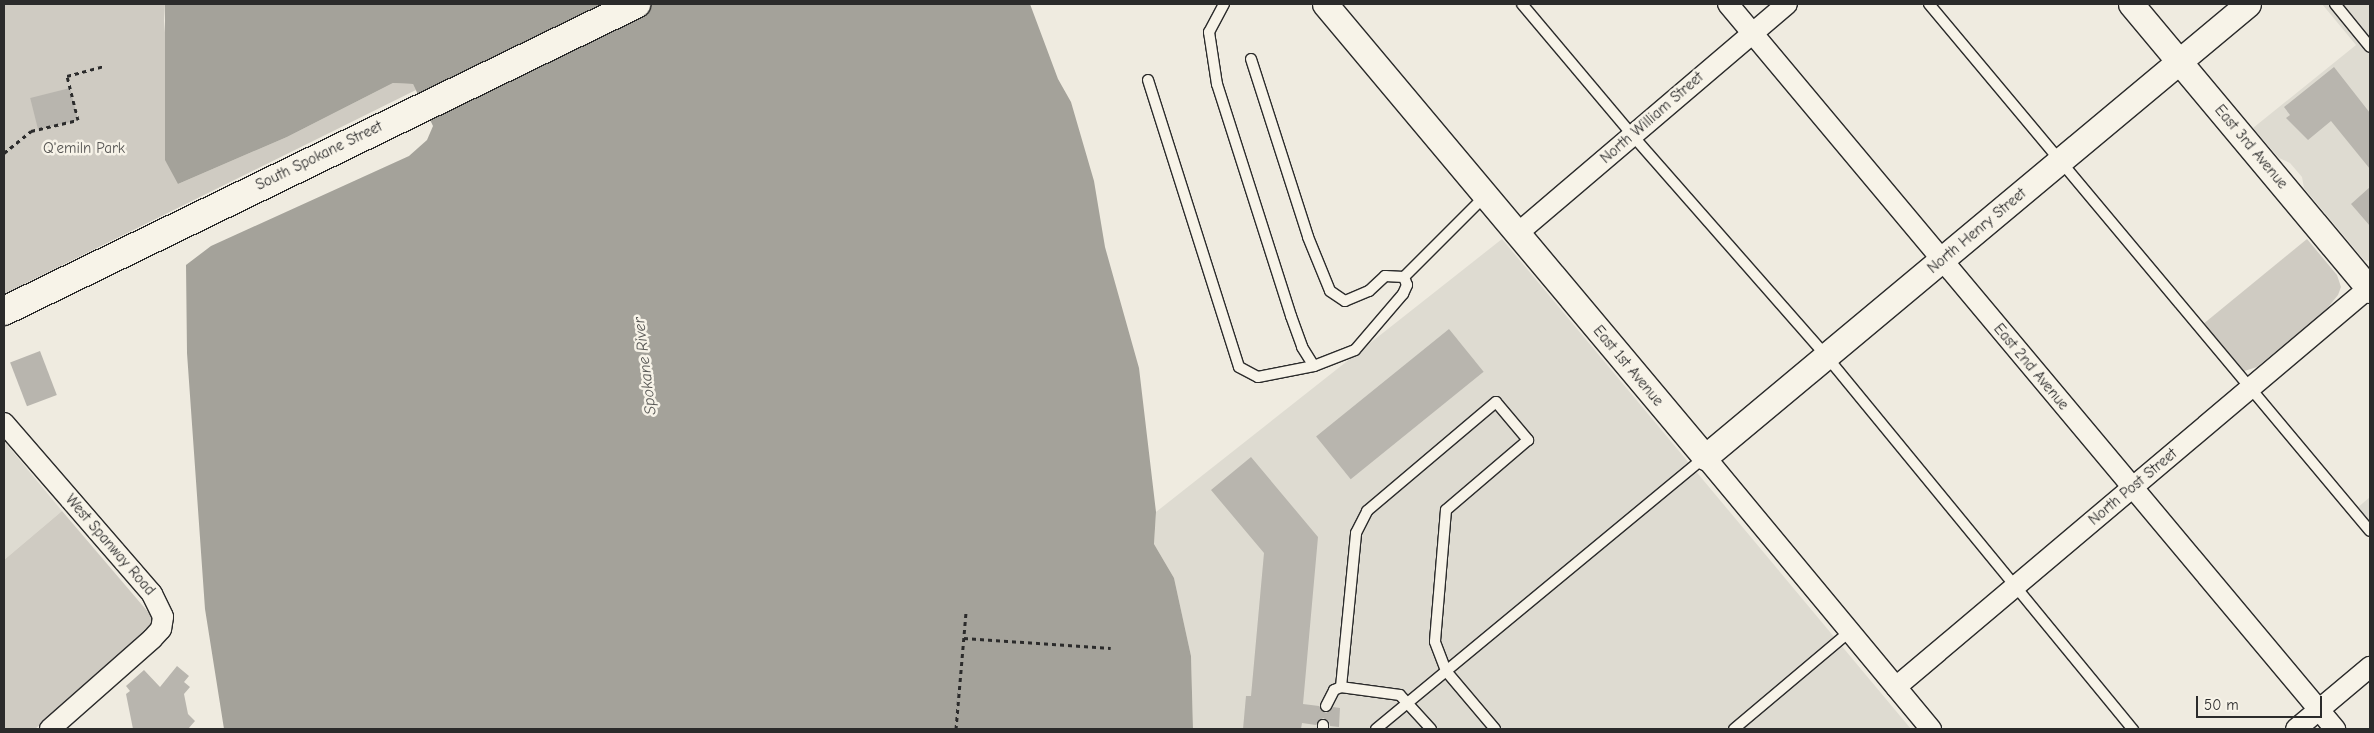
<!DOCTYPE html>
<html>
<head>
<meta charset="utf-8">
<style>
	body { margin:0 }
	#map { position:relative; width:2374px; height:733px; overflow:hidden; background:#efebe0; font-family:"Comic Neue",sans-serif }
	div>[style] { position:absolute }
	.built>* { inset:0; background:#dedbd1 }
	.green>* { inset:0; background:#cfcbc2 }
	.water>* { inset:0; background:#a4a29a }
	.building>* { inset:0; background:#b8b5ae; transform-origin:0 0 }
	.path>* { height:3px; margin-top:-1.5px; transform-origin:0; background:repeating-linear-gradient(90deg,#2b2b2b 0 4px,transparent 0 8px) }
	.roads { filter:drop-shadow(1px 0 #2b2b2b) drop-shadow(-1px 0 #2b2b2b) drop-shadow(0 1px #2b2b2b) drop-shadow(0 -1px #2b2b2b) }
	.service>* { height:10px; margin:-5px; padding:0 5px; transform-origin:5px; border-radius:5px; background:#f7f3e8 }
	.minor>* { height:20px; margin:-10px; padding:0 10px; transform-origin:10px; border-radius:10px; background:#f7f3e8 }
	.tertiary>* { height:25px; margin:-12.5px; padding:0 12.5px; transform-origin:12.5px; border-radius:12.5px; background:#f7f3e8 }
	.secondary>* { height:28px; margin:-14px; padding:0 14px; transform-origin:14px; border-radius:14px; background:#f7f3e8 }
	span { translate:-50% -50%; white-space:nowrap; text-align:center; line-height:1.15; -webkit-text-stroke:5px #f7f3e8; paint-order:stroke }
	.street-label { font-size:15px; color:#2b2b2b }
	.park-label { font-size:15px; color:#545351 }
	.water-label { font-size:16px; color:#555552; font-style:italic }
	.frame { position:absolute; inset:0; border:5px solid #2b2b2b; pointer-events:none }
	.scale { position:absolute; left:2196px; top:696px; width:126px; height:22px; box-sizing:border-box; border:2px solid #2b2b2b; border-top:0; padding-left:6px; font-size:15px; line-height:18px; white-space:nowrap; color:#2b2b2b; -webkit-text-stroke:4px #f7f3e8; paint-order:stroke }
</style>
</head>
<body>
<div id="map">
	<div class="built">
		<div style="clip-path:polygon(2322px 4px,2370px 4px,2370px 261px,2364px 260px,2304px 188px,2302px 177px,2290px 163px,2279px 158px,2253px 128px,2356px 45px)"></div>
		<div style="clip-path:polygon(1502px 239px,1911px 729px,1193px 729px,1191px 656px,1174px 578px,1154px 544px,1156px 512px)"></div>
		<div style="clip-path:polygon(4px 441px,62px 511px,4px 560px)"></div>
		<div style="clip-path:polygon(2370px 497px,2370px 527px,2356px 509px)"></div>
	</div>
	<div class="green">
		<div style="clip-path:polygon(4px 4px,165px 4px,164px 21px,178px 184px,287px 137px,393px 83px,413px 84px,416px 90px,4px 294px)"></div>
		<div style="clip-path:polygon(2307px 239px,2337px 275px,2341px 287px,2338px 295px,2325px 311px,2257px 367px,2241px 372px,2202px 325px)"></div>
		<div style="clip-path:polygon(62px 511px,160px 626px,35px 729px,4px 729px,4px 560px)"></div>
	</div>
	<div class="water">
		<div style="clip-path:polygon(165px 4px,1030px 4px,1058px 79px,1071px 102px,1094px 181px,1105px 247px,1139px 368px,1156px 512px,1154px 544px,1174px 578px,1191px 656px,1193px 729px,224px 729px,205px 609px,187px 353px,186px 265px,211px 246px,409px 156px,427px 140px,433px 126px,413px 84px,393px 83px,287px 137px,178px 184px,165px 160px)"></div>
	</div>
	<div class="building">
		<div style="clip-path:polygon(2334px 67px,2370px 113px,2370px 169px,2331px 121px,2308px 140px,2286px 118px,2290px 115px,2284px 107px)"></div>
		<div style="left:70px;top:88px;width:33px;height:41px;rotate:76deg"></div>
		<div style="clip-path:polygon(2370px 187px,2370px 226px,2351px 204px)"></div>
		<div style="left:1449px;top:329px;width:55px;height:171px;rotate:51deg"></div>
		<div style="left:40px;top:351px;width:47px;height:32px;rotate:69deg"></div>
		<div style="clip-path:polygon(1251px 457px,1318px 537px,1303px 704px,1319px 706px,1326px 713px,1333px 707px,1340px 708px,1339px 727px,1330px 726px,1329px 721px,1323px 718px,1316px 725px,1302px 723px,1301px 729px,1243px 729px,1246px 696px,1251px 696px,1264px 553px,1211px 490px)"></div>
		<div style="clip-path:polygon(177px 666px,189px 676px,184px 682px,190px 687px,184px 694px,188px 714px,195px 721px,188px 729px,133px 729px,126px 694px,130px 691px,126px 686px,144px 670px,160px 687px)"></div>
	</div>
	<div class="path">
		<div style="left:4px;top:153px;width:35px;rotate:-39deg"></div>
		<div style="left:31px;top:131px;width:48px;rotate:-13.2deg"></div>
		<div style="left:78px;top:120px;width:45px;rotate:-104deg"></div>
		<div style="left:67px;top:76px;width:39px;rotate:-15deg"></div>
		<div style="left:964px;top:638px;width:147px;rotate:3.9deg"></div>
		<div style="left:956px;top:729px;width:117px;rotate:-85.1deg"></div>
	</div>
	<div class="roads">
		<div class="service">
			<div style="left:1224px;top:4px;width:32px;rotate:118deg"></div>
			<div style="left:1209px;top:32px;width:53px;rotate:81.3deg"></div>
			<div style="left:1217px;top:84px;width:244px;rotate:72.3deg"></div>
			<div style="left:1291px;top:316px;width:33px;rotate:70deg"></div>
			<div style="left:1302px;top:347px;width:22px;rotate:58deg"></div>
			<div style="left:1314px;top:366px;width:44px;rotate:-21.3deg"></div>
			<div style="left:1355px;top:350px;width:74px;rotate:-49.4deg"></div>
			<div style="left:1403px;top:294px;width:10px;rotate:-66deg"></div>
			<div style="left:1407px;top:285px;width:9px;rotate:-111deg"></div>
			<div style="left:1404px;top:277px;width:116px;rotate:-45deg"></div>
			<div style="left:1522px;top:4px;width:172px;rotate:49.9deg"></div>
			<div style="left:1633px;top:136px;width:294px;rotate:48.7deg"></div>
			<div style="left:1827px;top:357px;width:482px;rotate:50.6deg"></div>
			<div style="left:1929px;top:4px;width:687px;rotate:50.08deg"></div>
			<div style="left:2335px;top:4px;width:55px;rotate:50.9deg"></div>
			<div style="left:1251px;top:59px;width:187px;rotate:72.2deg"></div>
			<div style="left:1308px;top:237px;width:58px;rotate:67.8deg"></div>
			<div style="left:1330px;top:291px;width:18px;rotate:34deg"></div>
			<div style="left:1345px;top:301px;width:26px;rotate:-23deg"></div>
			<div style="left:1369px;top:291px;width:22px;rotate:-43deg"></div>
			<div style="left:1385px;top:276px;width:19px;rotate:3deg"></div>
			<div style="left:1148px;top:80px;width:301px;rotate:72.4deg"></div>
			<div style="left:1239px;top:367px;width:21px;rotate:28deg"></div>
			<div style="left:1258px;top:377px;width:57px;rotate:-11.1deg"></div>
			<div style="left:1326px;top:706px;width:18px;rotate:-63deg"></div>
			<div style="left:1334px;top:690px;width:8px;rotate:-23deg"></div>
			<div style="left:1323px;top:729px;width:4px;rotate:-90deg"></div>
			<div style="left:1376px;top:729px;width:427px;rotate:-39.6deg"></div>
			<div style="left:1431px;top:729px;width:46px;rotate:-132.4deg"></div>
			<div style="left:1400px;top:695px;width:60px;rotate:-172.3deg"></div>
			<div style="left:1341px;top:687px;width:155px;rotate:-84.4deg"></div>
			<div style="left:1356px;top:533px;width:25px;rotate:-63deg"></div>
			<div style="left:1367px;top:511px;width:169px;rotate:-40.2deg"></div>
			<div style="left:1496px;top:402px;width:50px;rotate:49.9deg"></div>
			<div style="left:1528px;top:440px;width:108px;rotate:139.5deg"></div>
			<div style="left:1446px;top:510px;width:132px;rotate:94.8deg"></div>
			<div style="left:1435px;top:642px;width:31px;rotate:69deg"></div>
			<div style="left:1446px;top:671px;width:76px;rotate:49.8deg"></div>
			<div style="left:1734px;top:729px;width:150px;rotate:-40.1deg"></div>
		</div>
		<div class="minor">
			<div style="left:1728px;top:4px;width:946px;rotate:50.06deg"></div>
			<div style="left:1518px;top:233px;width:353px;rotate:-40.4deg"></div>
			<div style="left:4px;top:423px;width:226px;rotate:49.1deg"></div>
			<div style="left:152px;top:594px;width:25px;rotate:64deg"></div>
			<div style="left:163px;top:617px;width:12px;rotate:99deg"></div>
			<div style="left:161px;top:629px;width:13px;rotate:132deg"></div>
			<div style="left:152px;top:639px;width:136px;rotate:138.6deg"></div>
			<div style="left:1705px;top:457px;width:354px;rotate:50.3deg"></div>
			<div style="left:1896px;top:687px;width:620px;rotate:-40.16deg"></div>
			<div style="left:2296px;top:729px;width:97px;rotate:-40deg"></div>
		</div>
		<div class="tertiary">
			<div style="left:1325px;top:4px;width:591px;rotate:50.01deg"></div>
			<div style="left:1705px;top:457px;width:707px;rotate:-39.84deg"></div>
			<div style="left:2131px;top:4px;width:373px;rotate:50.1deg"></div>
		</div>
		<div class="secondary">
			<div style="left:4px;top:311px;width:703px;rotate:-25.91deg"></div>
		</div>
	</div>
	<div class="street-label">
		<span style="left:1652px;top:118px;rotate:-41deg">North William Street</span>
		<span style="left:2251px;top:147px;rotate:50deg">East 3rd Avenue</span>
		<span style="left:319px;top:156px;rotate:-26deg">South Spokane Street</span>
		<span style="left:1977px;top:231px;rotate:-40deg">North Henry Street</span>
		<span style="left:1628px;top:366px;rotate:50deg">East 1st Avenue</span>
		<span style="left:2031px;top:367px;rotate:50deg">East 2nd Avenue</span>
		<span style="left:2133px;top:487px;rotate:-40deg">North Post Street</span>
		<span style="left:110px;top:545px;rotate:49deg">West Spanway Road</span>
	</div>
	<div class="park-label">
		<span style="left:84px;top:149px">Q'emiln Park</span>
	</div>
	<div class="water-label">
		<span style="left:645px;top:366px;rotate:-97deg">Spokane River</span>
	</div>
	<div class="frame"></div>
	<div class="scale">50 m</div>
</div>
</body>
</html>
